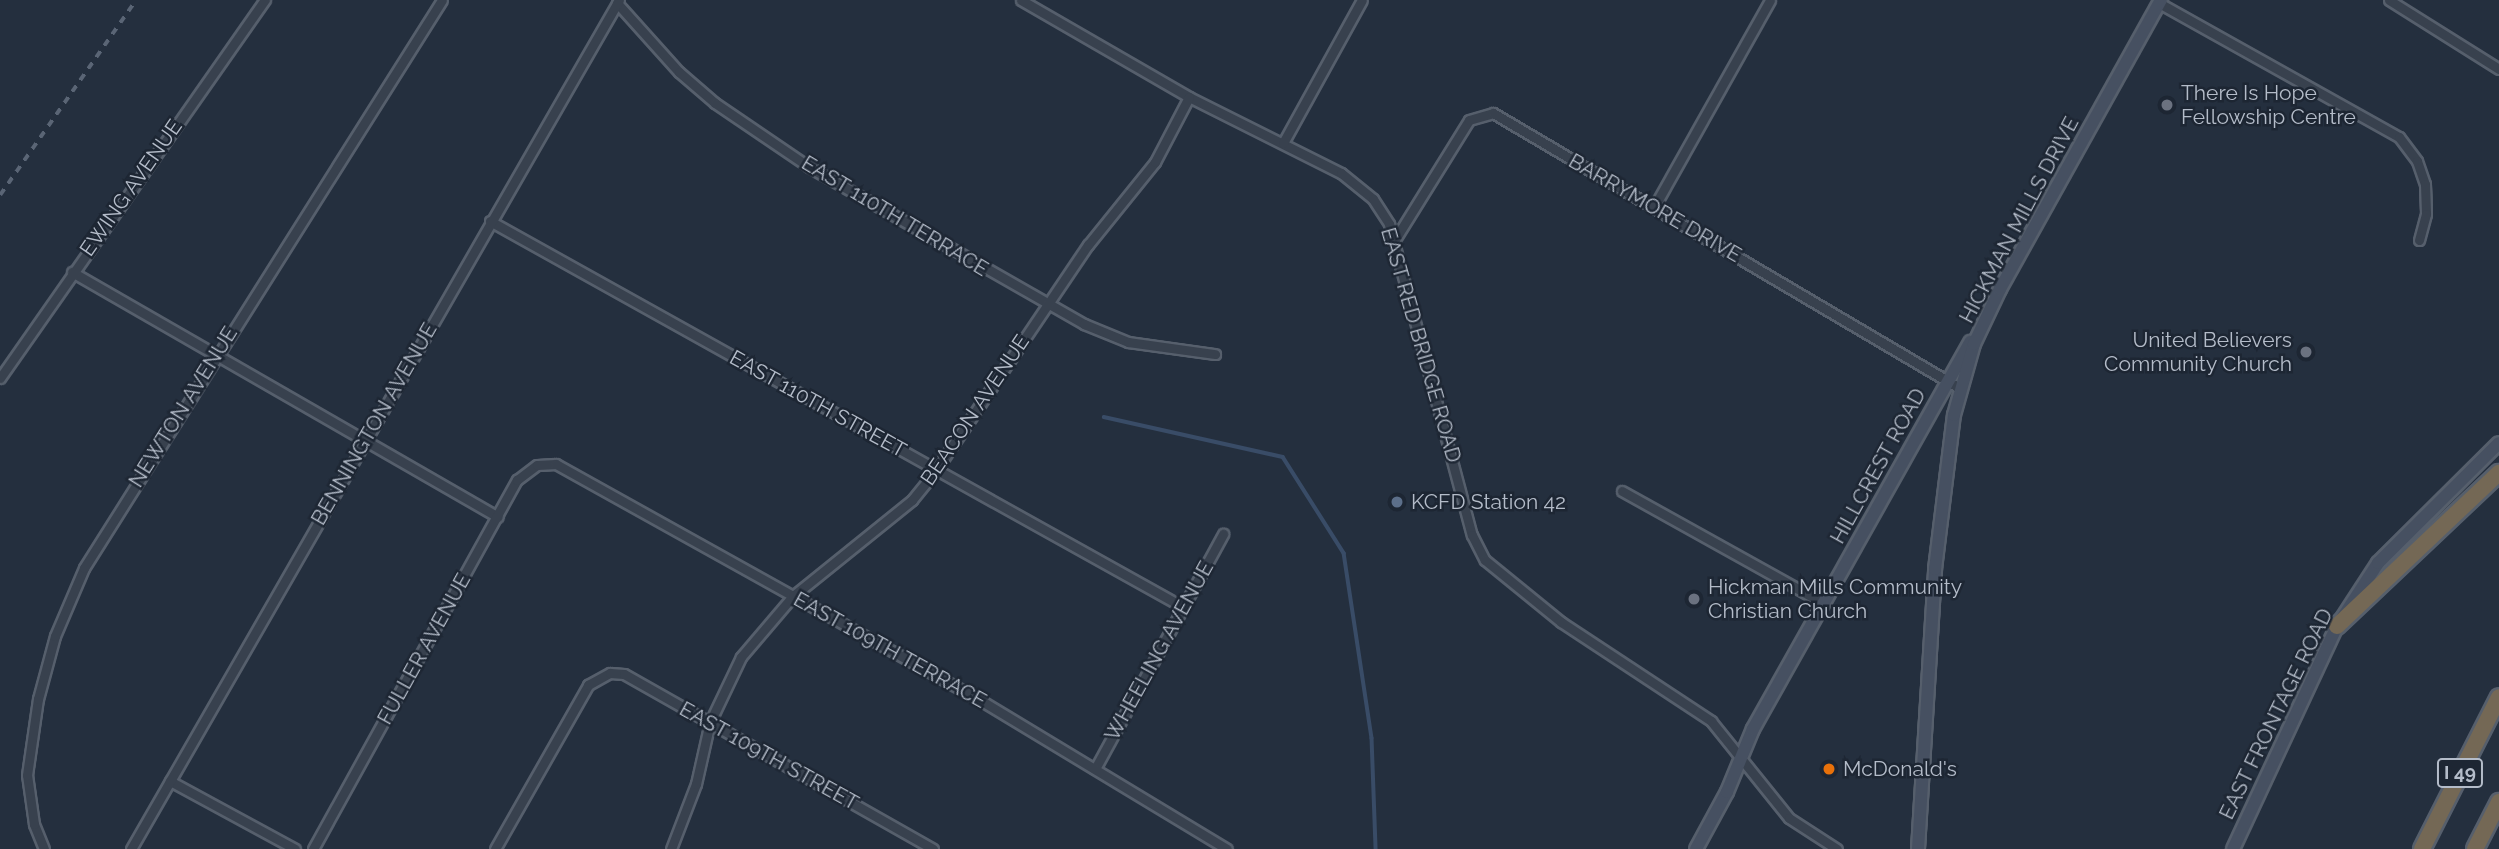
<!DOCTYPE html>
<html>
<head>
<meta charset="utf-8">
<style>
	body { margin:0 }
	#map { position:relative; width:2499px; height:849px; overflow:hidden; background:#242f3e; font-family:Raleway,sans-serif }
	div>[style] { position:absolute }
	.stream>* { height:3.5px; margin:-1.75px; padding:0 1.75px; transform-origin:1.75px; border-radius:1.75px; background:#394c67 }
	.roads { filter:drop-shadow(2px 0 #565f6c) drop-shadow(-2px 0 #565f6c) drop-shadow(0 2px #565f6c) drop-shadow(0 -2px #565f6c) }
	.street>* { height:9px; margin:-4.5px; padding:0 4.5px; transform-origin:4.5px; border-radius:4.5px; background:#38414e }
	.secondary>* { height:12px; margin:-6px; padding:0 6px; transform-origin:6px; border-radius:6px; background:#465061 }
	.highway>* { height:16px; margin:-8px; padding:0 8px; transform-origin:8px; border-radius:8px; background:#746855 }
	.rail>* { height:3.5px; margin-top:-1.75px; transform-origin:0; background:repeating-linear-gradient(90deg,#5a6575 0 7px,transparent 0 14px) }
	.dots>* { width:19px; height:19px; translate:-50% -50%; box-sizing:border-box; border:4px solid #1d2633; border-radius:50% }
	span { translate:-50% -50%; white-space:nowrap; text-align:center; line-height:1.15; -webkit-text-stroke:5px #1d2633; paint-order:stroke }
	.shield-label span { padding:2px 5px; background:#1d2633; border:2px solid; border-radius:5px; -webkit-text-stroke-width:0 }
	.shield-label { font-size:19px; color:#b4bcc9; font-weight:700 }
	.poi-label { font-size:21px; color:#b4bcc9 }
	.left { translate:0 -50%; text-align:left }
	.right { translate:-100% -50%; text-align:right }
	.street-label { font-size:21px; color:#b4bcc9 }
</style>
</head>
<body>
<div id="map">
	<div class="stream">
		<div style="left:1104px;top:417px;width:183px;rotate:12.6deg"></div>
		<div style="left:1283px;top:457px;width:114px;rotate:57.6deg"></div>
		<div style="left:1344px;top:553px;width:187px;rotate:81.4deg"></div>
		<div style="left:1372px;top:738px;width:111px;rotate:87.9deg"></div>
	</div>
	<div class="roads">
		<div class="street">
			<div style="left:1021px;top:0;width:194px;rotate:30deg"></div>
			<div style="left:1189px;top:97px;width:170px;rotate:26.6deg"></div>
			<div style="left:1341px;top:173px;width:41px;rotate:39.1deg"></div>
			<div style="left:1373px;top:199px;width:30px;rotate:57deg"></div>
			<div style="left:1389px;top:224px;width:322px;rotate:75.1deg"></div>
			<div style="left:1472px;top:535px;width:28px;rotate:63deg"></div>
			<div style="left:1485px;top:560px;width:98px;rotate:39.2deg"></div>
			<div style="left:1561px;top:622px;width:180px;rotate:33.4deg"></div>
			<div style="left:1711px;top:721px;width:124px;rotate:51.2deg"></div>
			<div style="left:1789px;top:818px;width:57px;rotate:32.9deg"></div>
			<div style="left:2389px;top:0;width:130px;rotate:32.1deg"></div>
			<div style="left:617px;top:3px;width:93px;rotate:48.1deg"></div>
			<div style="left:679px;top:72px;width:48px;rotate:40.7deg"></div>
			<div style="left:715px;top:103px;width:114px;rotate:34.2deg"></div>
			<div style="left:809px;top:167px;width:317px;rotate:29.7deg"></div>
			<div style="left:1084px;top:324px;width:48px;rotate:22.2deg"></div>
			<div style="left:1128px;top:342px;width:88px;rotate:7.9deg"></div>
			<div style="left:2159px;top:3px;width:275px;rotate:29.2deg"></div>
			<div style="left:2399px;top:137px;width:30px;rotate:53deg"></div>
			<div style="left:2417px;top:161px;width:24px;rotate:71deg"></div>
			<div style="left:2425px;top:184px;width:30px;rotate:88deg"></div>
			<div style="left:2426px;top:214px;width:27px;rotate:105deg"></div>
			<div style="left:1283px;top:143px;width:163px;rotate:-61.1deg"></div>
			<div style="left:1654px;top:207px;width:237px;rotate:-60.7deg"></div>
			<div style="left:490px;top:221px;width:793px;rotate:29.12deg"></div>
			<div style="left:1394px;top:241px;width:142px;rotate:-58.2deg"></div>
			<div style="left:1469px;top:120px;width:25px;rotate:-16deg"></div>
			<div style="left:1493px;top:113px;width:543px;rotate:30.53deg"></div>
			<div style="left:72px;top:272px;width:491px;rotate:29.9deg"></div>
			<div style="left:0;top:378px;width:462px;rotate:-55deg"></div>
			<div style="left:1622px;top:491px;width:230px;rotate:29.1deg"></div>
			<div style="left:1095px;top:769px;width:268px;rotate:-61.4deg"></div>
			<div style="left:170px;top:781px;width:142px;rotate:28.5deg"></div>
			<div style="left:44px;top:849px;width:27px;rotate:-112deg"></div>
			<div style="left:34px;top:824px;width:49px;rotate:-98.1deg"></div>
			<div style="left:27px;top:775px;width:77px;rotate:-81.8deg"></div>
			<div style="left:38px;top:699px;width:65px;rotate:-74.9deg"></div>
			<div style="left:55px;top:636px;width:74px;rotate:-66.9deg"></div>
			<div style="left:84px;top:568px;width:671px;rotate:-57.78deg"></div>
			<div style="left:131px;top:849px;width:979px;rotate:-60.11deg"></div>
			<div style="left:313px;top:849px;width:422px;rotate:-61.1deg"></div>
			<div style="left:517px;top:480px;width:25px;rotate:-37deg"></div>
			<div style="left:537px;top:465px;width:19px;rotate:-3deg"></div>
			<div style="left:556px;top:464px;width:485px;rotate:29.1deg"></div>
			<div style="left:980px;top:700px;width:288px;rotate:31.1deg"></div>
			<div style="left:495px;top:849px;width:189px;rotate:-60.4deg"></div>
			<div style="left:588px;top:685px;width:25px;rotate:-29deg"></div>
			<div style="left:610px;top:673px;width:14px;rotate:4deg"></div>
			<div style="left:624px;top:674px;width:355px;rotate:29.5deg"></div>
			<div style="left:671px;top:849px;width:70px;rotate:-69deg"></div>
			<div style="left:696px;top:784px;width:64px;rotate:-77.3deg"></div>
			<div style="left:710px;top:722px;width:72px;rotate:-64.5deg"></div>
			<div style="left:741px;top:657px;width:80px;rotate:-49.6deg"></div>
			<div style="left:793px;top:596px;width:153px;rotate:-38.9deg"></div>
			<div style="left:912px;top:500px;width:38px;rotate:-51deg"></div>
			<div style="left:936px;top:470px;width:272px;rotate:-56deg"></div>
			<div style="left:1088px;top:245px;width:107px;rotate:-51.1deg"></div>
			<div style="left:1155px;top:162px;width:73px;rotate:-62.4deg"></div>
		</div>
		<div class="secondary">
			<div style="left:1696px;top:849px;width:65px;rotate:-61.5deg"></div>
			<div style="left:1727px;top:792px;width:68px;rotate:-67.6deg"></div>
			<div style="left:1753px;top:729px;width:444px;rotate:-60.7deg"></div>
			<div style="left:1918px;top:849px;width:281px;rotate:-86.5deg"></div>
			<div style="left:1935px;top:569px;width:155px;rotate:-83deg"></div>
			<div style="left:1954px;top:415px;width:74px;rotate:-74.3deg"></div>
			<div style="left:1974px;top:344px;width:61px;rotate:-64.7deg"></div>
			<div style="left:2000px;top:289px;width:331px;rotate:-60.9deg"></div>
			<div style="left:2233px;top:849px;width:246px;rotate:-65deg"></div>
			<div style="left:2337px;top:626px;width:75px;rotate:-56.9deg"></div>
			<div style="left:2378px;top:563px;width:170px;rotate:-44.8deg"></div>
		</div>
		<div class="highway">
			<div style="left:2337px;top:626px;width:223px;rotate:-43.4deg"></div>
			<div style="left:2422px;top:849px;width:170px;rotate:-63.1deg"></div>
			<div style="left:2475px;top:849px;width:53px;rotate:-62.9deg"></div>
		</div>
	</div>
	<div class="rail">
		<div style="left:0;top:195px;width:238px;rotate:-55.1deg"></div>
	</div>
	<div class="dots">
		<div style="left:2167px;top:105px;background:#6b7280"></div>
		<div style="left:2306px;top:352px;background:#6b7280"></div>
		<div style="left:1397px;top:502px;background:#5c6f8a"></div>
		<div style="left:1694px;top:599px;background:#6b7280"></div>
		<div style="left:1829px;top:769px;background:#e8710a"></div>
	</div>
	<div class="shield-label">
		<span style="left:2460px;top:773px">I 49</span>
	</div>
	<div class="poi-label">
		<span class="left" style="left:2181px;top:105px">There Is Hope<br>Fellowship Centre</span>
		<span class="right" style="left:2292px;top:352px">United Believers<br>Community Church</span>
		<span class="left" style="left:1411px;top:502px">KCFD Station 42</span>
		<span class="left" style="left:1708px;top:599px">Hickman Mills Community<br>Christian Church</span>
		<span class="left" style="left:1843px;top:769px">McDonald's</span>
	</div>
	<div class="street-label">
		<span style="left:131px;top:188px;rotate:-55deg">EWING AVENUE</span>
		<span style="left:1655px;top:208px;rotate:30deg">BARRYMORE DRIVE</span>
		<span style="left:895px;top:216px;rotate:31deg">EAST 110TH TERRACE</span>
		<span style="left:2019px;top:220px;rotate:-62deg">HICKMAN MILLS DRIVE</span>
		<span style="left:1421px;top:345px;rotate:74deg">EAST RED BRIDGE ROAD</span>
		<span style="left:818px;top:404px;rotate:29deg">EAST 110TH STREET</span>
		<span style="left:183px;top:407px;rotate:-58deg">NEWTON AVENUE</span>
		<span style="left:975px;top:410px;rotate:-56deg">BEACON AVENUE</span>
		<span style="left:374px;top:424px;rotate:-60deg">BENNINGTON AVENUE</span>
		<span style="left:1878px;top:466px;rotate:-61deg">HILLCREST ROAD</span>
		<span style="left:424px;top:649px;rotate:-61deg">FULLER AVENUE</span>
		<span style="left:890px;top:650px;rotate:29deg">EAST 109TH TERRACE</span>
		<span style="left:1159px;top:651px;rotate:-61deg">WHEELING AVENUE</span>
		<span style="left:2276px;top:714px;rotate:-64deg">EAST FRONTAGE ROAD</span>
		<span style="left:769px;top:756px;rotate:29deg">EAST 109TH STREET</span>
	</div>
</div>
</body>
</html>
